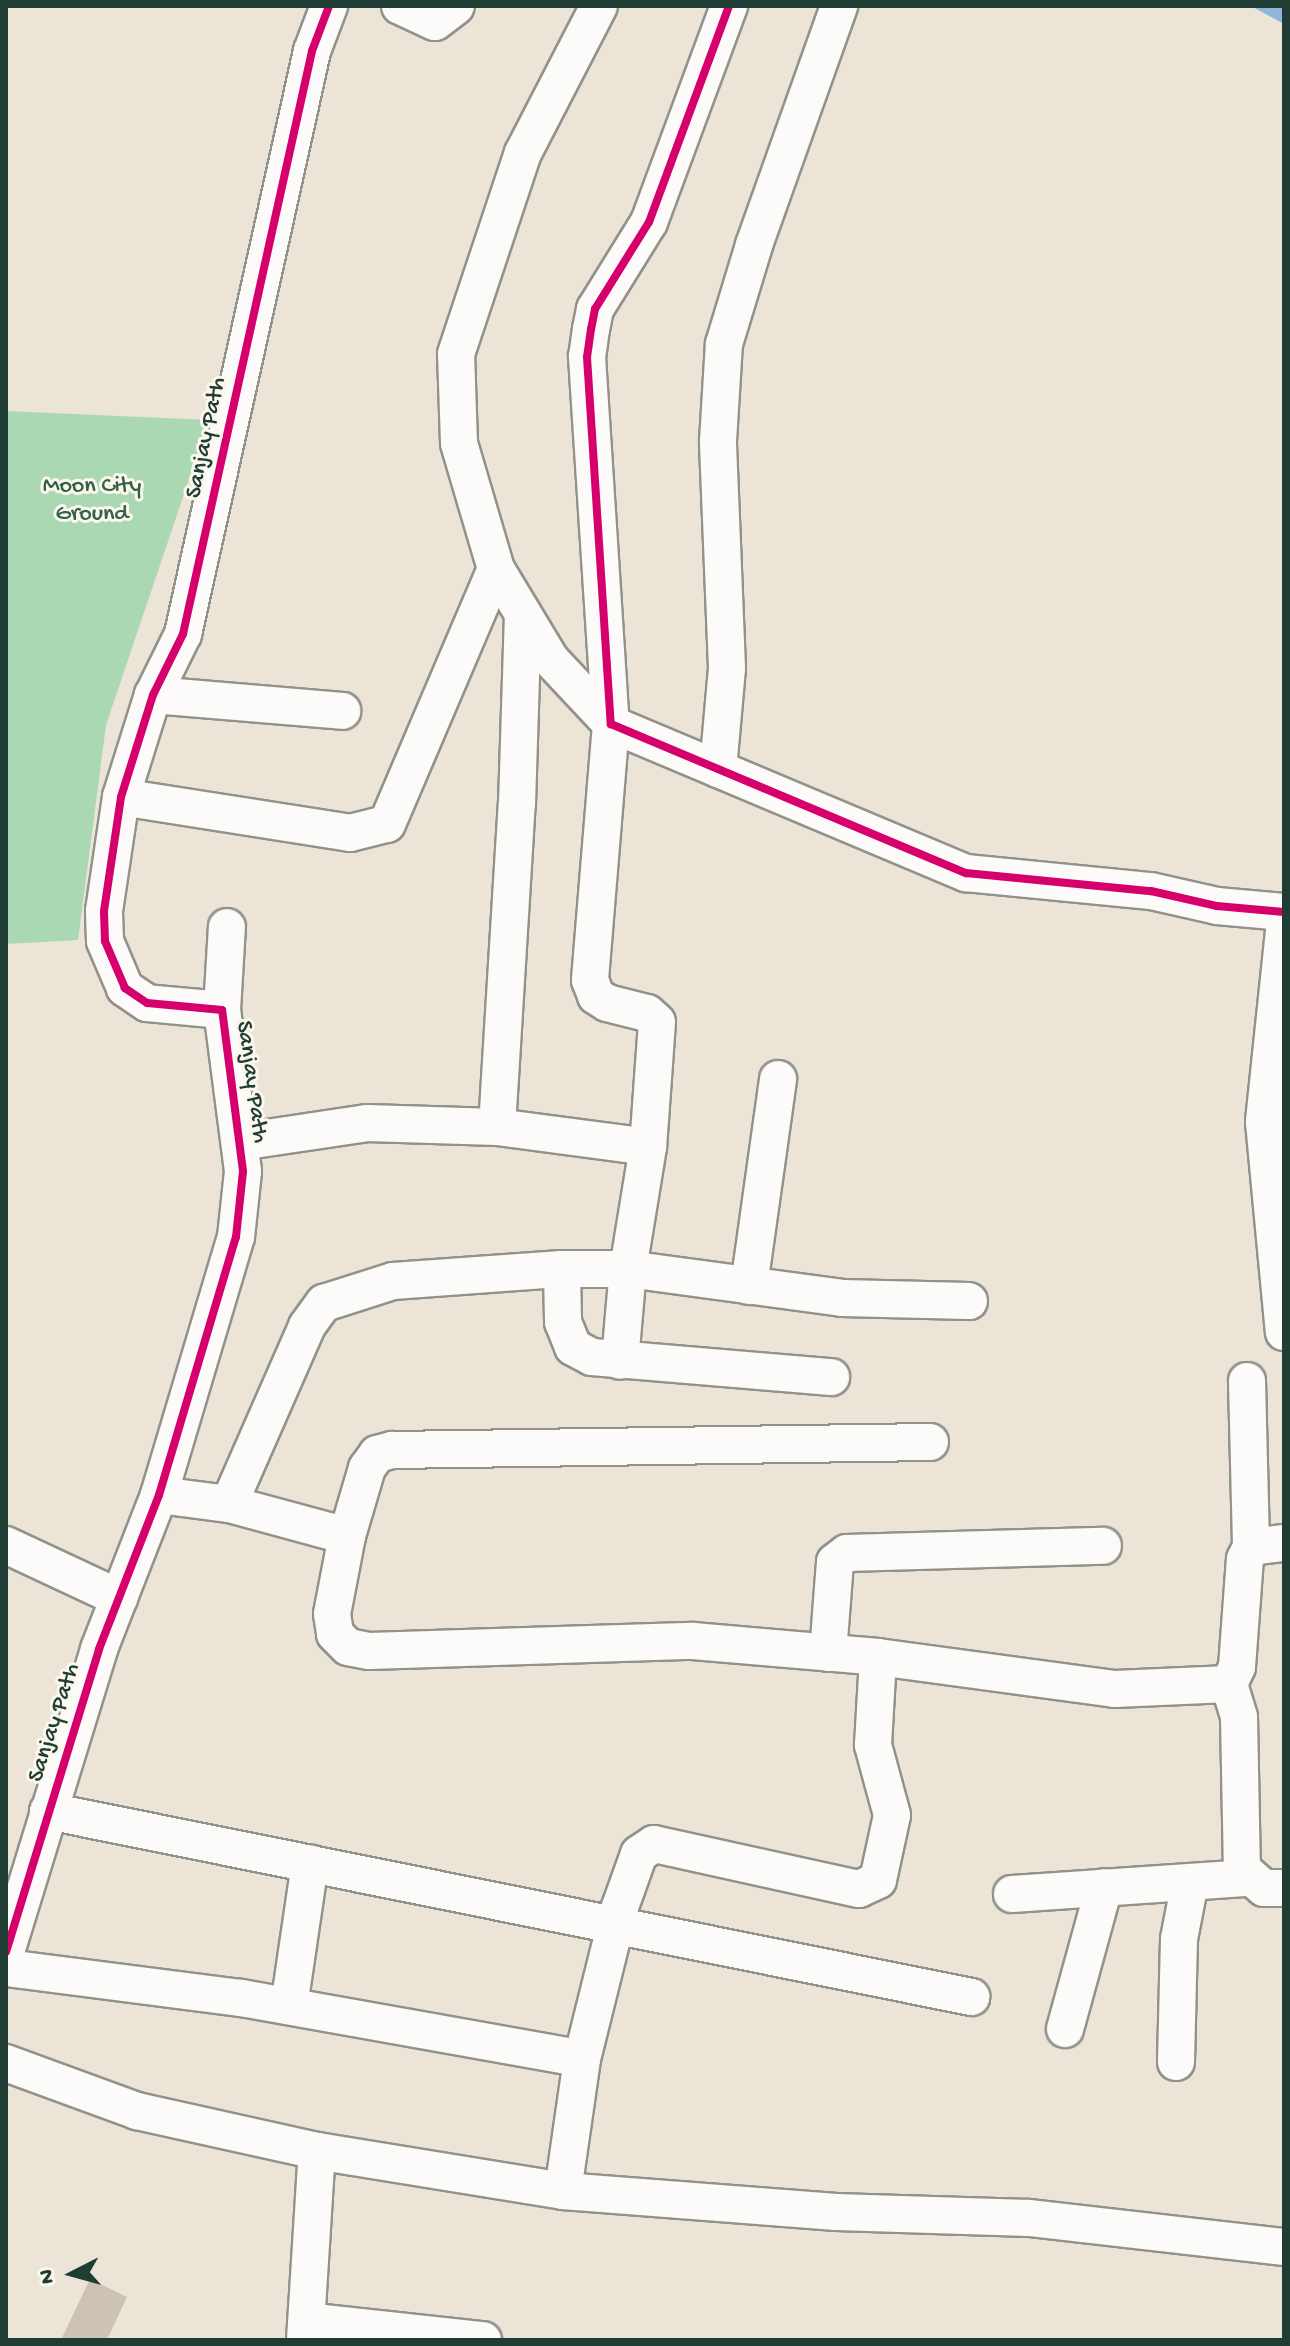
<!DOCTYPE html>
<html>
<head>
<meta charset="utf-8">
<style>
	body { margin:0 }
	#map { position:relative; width:1290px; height:2346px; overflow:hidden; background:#ebe4d7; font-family:"Gochi Hand",sans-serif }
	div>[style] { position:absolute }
	.green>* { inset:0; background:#aad8b3 }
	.water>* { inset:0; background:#8fb5d7 }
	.building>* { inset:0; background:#cdc2b6 }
	.roads { filter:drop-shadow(2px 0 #91928a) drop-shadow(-2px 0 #91928a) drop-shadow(0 2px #91928a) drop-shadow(0 -2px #91928a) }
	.minor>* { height:36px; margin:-18px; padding:0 18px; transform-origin:18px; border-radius:18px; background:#fcfbf9 }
	.cycleway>* { height:8px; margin:-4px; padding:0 4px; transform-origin:4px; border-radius:4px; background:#d6006c }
	span { translate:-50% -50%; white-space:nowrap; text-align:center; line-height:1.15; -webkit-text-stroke:6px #fbf7ec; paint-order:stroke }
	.street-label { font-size:24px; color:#1f3d34 }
	.park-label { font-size:24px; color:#34614c }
	.frame { position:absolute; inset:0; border:8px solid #1f3d34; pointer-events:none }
	.north { position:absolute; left:32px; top:2234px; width:80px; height:80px; -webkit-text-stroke:6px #fbf7ec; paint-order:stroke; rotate:264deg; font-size:22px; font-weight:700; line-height:32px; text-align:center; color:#1f3d34 }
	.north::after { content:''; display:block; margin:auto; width:28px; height:36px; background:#1f3d34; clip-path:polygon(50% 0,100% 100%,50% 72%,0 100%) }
</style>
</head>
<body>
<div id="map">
	<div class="green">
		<div style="clip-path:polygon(6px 411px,209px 420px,106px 725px,78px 940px,6px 944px)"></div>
	</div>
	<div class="water">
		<div style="clip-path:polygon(1251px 6px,1284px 6px,1284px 24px)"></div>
	</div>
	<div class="building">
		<div style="clip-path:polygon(90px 2279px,127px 2297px,107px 2340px,61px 2340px)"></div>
	</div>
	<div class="roads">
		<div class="minor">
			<div style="left:400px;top:6px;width:38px;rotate:25deg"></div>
			<div style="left:435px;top:22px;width:26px;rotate:-37deg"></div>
			<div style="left:729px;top:6px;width:230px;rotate:110.3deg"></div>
			<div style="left:649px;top:222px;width:102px;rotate:121.8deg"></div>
			<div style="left:595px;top:309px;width:20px;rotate:101deg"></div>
			<div style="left:591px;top:329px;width:28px;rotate:98deg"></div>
			<div style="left:587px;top:357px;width:368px;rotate:86.3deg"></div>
			<div style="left:611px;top:724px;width:385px;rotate:22.8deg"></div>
			<div style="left:966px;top:873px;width:186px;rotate:5.6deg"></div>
			<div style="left:1151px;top:891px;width:68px;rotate:12.8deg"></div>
			<div style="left:1217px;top:906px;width:67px;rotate:5.1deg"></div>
			<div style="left:496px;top:569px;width:131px;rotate:-106.4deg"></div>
			<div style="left:459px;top:443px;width:89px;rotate:-91.9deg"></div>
			<div style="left:456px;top:354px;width:212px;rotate:-71.6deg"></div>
			<div style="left:523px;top:153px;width:165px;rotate:-62.7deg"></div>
			<div style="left:153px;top:695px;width:190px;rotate:4.8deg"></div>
			<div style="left:718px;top:769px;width:101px;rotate:-84.9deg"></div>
			<div style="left:727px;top:668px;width:227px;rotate:-92.3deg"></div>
			<div style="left:718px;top:441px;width:97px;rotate:-86.5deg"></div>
			<div style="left:724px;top:344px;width:103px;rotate:-73.1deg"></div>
			<div style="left:754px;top:245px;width:254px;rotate:-70.4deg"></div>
			<div style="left:121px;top:797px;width:232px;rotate:8.9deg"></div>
			<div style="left:350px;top:833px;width:38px;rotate:-14deg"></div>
			<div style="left:387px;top:824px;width:277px;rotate:-66.9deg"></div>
			<div style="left:496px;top:569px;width:106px;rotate:58.9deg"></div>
			<div style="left:551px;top:660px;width:88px;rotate:46.8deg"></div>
			<div style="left:611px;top:724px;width:257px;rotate:94.7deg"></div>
			<div style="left:590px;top:980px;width:17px;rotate:69deg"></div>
			<div style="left:596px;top:996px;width:13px;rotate:32deg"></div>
			<div style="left:607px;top:1003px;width:41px;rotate:14deg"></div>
			<div style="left:647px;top:1013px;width:13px;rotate:42deg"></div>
			<div style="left:657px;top:1022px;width:125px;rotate:94.1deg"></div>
			<div style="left:1284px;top:931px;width:192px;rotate:96deg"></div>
			<div style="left:1264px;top:1122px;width:211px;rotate:84.6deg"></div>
			<div style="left:222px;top:1010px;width:83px;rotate:-86.6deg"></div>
			<div style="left:497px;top:1127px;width:324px;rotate:-86.5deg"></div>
			<div style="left:517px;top:804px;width:190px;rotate:-88.2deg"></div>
			<div style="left:240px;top:1142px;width:128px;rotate:-8.5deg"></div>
			<div style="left:367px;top:1123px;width:130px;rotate:1.8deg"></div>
			<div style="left:497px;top:1127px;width:152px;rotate:7.5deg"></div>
			<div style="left:648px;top:1147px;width:124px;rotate:99.3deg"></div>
			<div style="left:628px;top:1269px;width:216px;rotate:7.7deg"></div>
			<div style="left:842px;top:1298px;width:127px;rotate:1.4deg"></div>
			<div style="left:562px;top:1269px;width:66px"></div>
			<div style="left:628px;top:1269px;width:92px;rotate:95deg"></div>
			<div style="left:749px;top:1286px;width:209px;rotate:-82deg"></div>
			<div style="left:1247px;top:1381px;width:166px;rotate:88.6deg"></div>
			<div style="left:159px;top:1495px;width:71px;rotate:7.3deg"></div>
			<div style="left:229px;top:1504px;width:122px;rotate:15.2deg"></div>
			<div style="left:347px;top:1536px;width:79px;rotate:100.9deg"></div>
			<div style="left:332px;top:1614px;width:20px;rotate:81deg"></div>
			<div style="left:335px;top:1634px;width:18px;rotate:45deg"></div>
			<div style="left:348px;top:1647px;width:21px;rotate:11deg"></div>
			<div style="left:369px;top:1651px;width:324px;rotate:-1.8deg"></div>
			<div style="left:693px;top:1641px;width:186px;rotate:4.9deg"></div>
			<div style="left:878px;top:1657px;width:239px;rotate:7.7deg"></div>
			<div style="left:1115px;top:1689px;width:114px;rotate:-2.5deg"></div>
			<div style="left:1229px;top:1684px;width:19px;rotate:-65deg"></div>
			<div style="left:1237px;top:1667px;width:108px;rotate:-85.8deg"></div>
			<div style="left:1245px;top:1559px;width:13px;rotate:-63deg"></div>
			<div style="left:1251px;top:1547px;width:33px;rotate:-7deg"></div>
			<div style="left:229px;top:1504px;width:194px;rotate:-66.3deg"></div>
			<div style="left:307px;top:1326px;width:29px;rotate:-54deg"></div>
			<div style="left:324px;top:1303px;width:72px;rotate:-17.7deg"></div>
			<div style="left:393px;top:1281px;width:169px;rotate:-4.1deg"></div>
			<div style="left:562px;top:1269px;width:53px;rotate:88.9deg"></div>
			<div style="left:563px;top:1322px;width:27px;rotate:68deg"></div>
			<div style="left:573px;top:1347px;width:21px;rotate:28deg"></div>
			<div style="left:592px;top:1357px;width:240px;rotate:4.8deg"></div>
			<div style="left:347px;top:1536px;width:71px;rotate:-73.6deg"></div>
			<div style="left:367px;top:1468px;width:17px;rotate:-54deg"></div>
			<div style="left:377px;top:1454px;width:16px;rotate:-15deg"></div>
			<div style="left:392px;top:1450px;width:538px;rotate:-0.85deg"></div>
			<div style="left:6px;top:1545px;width:125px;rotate:25.1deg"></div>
			<div style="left:828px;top:1653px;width:91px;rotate:-85.6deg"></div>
			<div style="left:835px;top:1562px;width:15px;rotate:-37deg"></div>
			<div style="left:847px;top:1553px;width:256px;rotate:-1.6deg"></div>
			<div style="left:1229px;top:1684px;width:34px;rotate:73deg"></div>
			<div style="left:1239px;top:1717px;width:152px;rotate:88.9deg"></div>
			<div style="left:1242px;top:1869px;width:29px;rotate:41deg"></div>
			<div style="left:1264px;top:1888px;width:20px"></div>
			<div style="left:48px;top:1811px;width:942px;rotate:11.39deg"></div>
			<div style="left:1012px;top:1894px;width:237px;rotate:-3.9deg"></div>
			<div style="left:6px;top:1952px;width:317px;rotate:-72.9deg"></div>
			<div style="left:99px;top:1649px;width:165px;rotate:-68.7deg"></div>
			<div style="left:159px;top:1495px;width:269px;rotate:-73.4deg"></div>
			<div style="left:236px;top:1237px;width:66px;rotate:-83.9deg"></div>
			<div style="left:243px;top:1171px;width:162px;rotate:-97.4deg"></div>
			<div style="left:222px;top:1010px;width:75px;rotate:-174.7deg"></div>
			<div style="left:147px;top:1003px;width:27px;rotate:-146deg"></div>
			<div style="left:125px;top:988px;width:51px;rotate:-113.1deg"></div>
			<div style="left:105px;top:941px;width:30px;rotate:-92deg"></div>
			<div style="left:104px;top:911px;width:115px;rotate:-81.5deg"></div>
			<div style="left:121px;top:797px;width:107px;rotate:-72.6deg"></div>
			<div style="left:153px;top:695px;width:68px;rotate:-63.8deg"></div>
			<div style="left:183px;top:634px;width:597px;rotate:-77.52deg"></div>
			<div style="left:312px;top:51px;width:48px;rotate:-69.3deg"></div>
			<div style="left:6px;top:1968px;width:237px;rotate:7.3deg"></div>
			<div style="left:241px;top:1998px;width:346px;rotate:10.1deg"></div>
			<div style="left:289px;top:2006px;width:144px;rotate:-81.6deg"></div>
			<div style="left:1065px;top:2029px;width:147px;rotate:-74.6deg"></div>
			<div style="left:1176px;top:2062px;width:123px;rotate:-88.6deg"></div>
			<div style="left:1179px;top:1939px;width:58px;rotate:-79.1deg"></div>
			<div style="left:6px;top:2063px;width:140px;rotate:20.1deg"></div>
			<div style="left:137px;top:2111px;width:184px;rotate:12.5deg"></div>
			<div style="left:317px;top:2151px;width:249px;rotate:9.2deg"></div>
			<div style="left:563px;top:2191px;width:133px;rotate:-81.8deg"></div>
			<div style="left:582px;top:2059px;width:157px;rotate:-76deg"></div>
			<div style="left:620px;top:1907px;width:56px;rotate:-70.3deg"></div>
			<div style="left:639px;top:1854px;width:18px;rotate:-34deg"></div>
			<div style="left:654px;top:1844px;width:210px;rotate:12.4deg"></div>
			<div style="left:859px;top:1889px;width:21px;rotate:-25deg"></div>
			<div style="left:878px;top:1880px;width:66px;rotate:-77.8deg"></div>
			<div style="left:892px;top:1815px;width:73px;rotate:-105.2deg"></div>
			<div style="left:873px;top:1745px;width:88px;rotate:-86.7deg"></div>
			<div style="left:563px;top:2191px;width:274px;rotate:4.4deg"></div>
			<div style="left:836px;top:2212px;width:193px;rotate:1.8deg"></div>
			<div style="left:1029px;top:2218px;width:257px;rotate:6.5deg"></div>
			<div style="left:307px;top:2321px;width:177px;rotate:6.2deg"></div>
			<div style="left:305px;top:2340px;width:189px;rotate:-86.4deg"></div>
		</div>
	</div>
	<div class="cycleway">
		<div style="left:729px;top:6px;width:230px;rotate:110.3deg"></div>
		<div style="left:649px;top:222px;width:102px;rotate:121.8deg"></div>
		<div style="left:595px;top:309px;width:20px;rotate:101deg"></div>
		<div style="left:591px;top:329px;width:28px;rotate:98deg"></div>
		<div style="left:587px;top:357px;width:368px;rotate:86.3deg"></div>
		<div style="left:611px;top:724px;width:385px;rotate:22.8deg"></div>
		<div style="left:966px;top:873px;width:186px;rotate:5.6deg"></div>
		<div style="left:1151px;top:891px;width:68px;rotate:12.8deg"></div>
		<div style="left:1217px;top:906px;width:67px;rotate:5.1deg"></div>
		<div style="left:6px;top:1952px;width:317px;rotate:-72.9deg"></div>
		<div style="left:99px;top:1649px;width:165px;rotate:-68.7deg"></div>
		<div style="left:159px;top:1495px;width:269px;rotate:-73.4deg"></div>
		<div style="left:236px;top:1237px;width:66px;rotate:-83.9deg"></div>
		<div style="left:243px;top:1171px;width:162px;rotate:-97.4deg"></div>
		<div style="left:222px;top:1010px;width:75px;rotate:-174.7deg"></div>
		<div style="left:147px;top:1003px;width:27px;rotate:-146deg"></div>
		<div style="left:125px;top:988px;width:51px;rotate:-113.1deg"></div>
		<div style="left:105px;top:941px;width:30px;rotate:-92deg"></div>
		<div style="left:104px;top:911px;width:115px;rotate:-81.5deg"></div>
		<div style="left:121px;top:797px;width:107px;rotate:-72.6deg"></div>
		<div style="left:153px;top:695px;width:68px;rotate:-63.8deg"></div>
		<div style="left:183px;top:634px;width:597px;rotate:-77.52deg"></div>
		<div style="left:312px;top:51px;width:48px;rotate:-69.3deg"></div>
	</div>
	<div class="street-label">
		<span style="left:207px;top:438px;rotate:-78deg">Sanjay Path</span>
		<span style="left:251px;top:1082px;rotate:82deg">Sanjay Path</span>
		<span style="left:55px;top:1723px;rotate:-72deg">Sanjay Path</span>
	</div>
	<div class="park-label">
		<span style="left:92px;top:501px">Moon City<br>Ground</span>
	</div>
	<div class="frame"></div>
	<div class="north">N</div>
</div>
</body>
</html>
